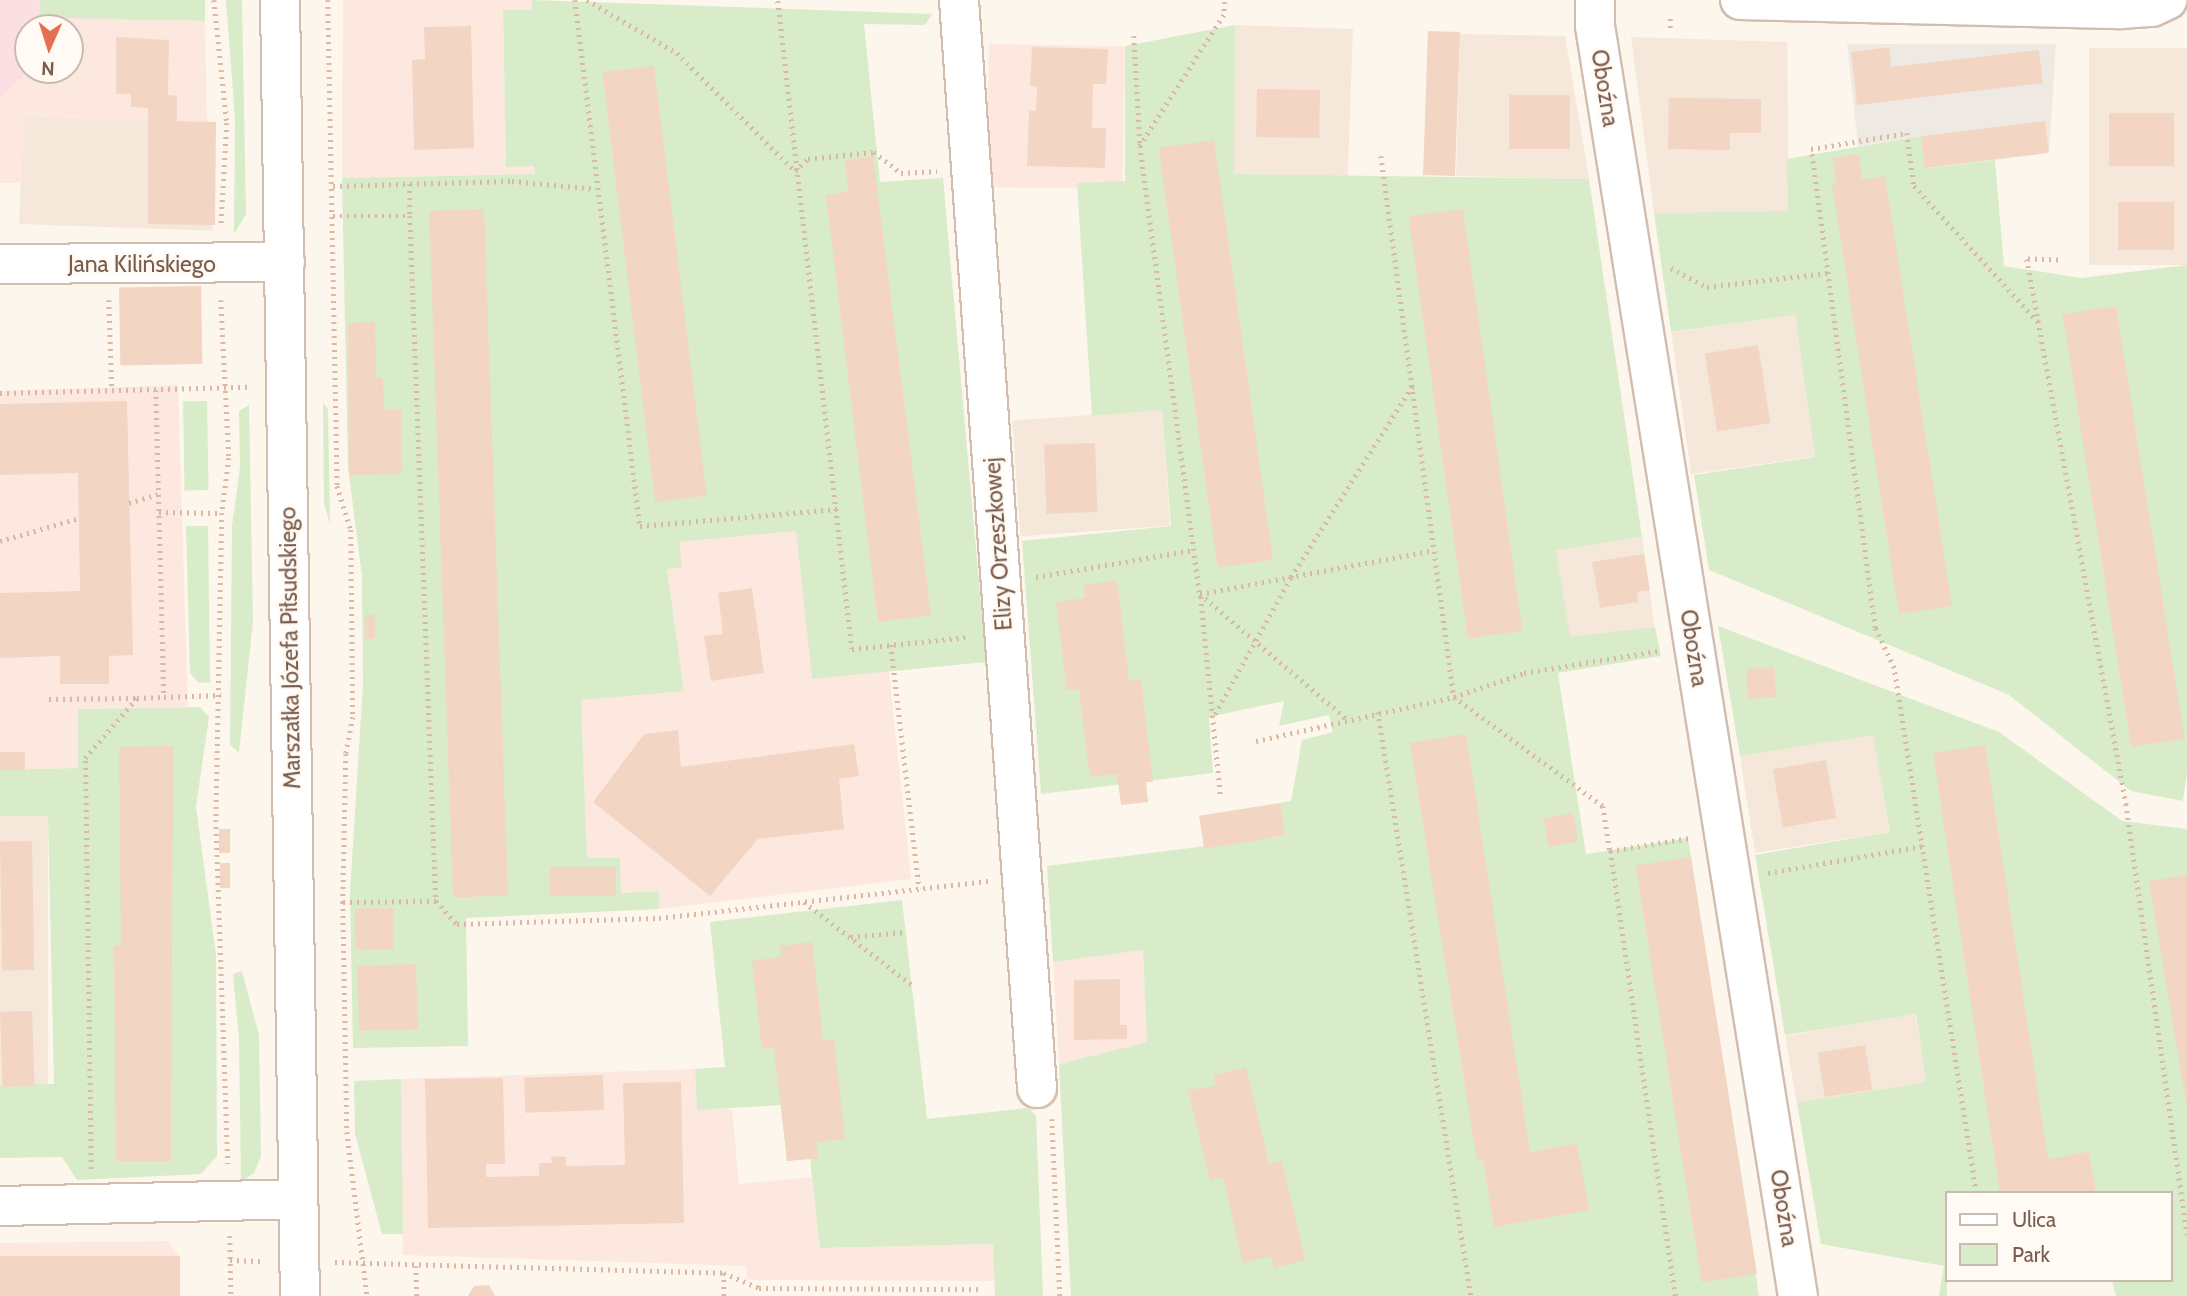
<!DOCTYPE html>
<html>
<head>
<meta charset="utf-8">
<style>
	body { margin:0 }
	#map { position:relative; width:2187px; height:1296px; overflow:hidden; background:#fdf6ec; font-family:Cabin,sans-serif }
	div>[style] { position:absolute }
	.residential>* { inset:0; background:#f5e8da; transform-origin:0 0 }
	.commercial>* { inset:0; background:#fde8e0; transform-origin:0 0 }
	.industrial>* { inset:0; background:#efe9e4 }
	.medical>* { inset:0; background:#fbdfe3 }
	.green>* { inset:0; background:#d8ecc9; transform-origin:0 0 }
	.building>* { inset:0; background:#f3d5c3; transform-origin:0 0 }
	.path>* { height:4.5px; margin-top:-2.25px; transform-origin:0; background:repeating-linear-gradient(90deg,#d9b8a5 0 2px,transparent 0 7px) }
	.roads { filter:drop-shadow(2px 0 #d1beb0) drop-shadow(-2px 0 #d1beb0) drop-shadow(0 2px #d1beb0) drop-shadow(0 -2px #d1beb0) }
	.minor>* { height:38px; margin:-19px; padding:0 19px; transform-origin:19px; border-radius:19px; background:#fff }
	span { translate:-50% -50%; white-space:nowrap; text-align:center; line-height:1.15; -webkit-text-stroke:5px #fffaf3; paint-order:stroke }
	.street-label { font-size:23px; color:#7a5c4d }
	.legend { position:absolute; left:1945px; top:1191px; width:228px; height:91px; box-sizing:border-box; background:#fffaf3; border:2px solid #cabbb1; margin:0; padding:9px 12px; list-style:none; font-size:21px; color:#7a5c4d }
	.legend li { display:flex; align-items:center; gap:14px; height:35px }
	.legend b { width:35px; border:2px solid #cabbb1 }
	.north { position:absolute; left:14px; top:14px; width:70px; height:70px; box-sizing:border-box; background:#fffaf3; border:2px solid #cabbb1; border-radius:50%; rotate:183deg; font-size:19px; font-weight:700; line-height:28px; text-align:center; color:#7a5c4d }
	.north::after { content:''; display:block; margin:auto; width:24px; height:32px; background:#e76f51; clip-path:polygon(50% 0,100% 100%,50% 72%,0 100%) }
</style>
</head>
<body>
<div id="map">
	<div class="residential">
		<div style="left:1235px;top:25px;width:118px;height:149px;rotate:2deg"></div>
		<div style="clip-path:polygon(1460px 34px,1565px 36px,1589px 179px,1456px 176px)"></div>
		<div style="clip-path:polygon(1631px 37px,1787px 42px,1789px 211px,1654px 213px)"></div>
		<div style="left:2187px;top:48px;width:217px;height:98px;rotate:90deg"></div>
		<div style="left:23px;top:116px;width:193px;height:108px;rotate:2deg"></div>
		<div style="left:1795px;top:315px;width:143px;height:125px;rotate:82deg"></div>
		<div style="left:1162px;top:410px;width:116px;height:150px;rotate:86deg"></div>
		<div style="left:1642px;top:537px;width:91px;height:87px;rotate:82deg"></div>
		<div style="left:1874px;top:734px;width:99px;height:136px;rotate:81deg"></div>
		<div style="left:0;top:816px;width:48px;height:269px"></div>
		<div style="left:1915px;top:1013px;width:70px;height:132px;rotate:80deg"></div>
	</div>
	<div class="commercial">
		<div style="clip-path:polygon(343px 0,532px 0,533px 10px,503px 11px,506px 166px,535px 166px,535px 174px,342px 178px)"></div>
		<div style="clip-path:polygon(39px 18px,205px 21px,207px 122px,23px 116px,22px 183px,0 183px,0 98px,31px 70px,70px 70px,70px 28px,39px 28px)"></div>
		<div style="left:989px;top:44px;width:136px;height:143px;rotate:1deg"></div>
		<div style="clip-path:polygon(178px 385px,188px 707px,78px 709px,78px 768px,0 770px,0 391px)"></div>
		<div style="clip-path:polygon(796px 531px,812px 678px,889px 672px,911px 879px,659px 909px,658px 891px,621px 893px,587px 858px,581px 700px,684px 690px,667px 568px,679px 542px)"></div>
		<div style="clip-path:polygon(1143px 950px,1147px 1042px,1059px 1064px,1053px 962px)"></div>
		<div style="clip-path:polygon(695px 1069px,697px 1109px,732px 1109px,739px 1184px,812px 1177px,820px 1248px,994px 1244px,994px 1281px,747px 1280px,746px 1266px,403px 1255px,401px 1079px)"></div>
		<div style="clip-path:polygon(167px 1241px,180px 1256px,180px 1296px,0 1296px,0 1243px)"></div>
	</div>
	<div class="industrial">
		<div style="clip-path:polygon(1847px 44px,2056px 44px,2049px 153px,1925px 169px,1920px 136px,1858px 146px)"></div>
	</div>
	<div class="medical">
		<div style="clip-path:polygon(0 0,40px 0,39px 16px,173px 20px,174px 0,174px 21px,39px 18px,39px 28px,28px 28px,31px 70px,0 98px)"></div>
	</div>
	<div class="green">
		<div style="clip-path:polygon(40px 0,205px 0,205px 21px,39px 17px)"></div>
		<div style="clip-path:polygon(226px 0,242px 0,246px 214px,234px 234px,235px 119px)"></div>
		<div style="clip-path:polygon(532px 0,932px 14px,925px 25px,864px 24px,880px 182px,943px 178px,986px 662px,812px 679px,796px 531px,679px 542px,682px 567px,667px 569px,684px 691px,581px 700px,587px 858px,620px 858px,621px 893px,659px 891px,659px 909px,466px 918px,468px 1046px,353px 1048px,350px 893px,363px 683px,362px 576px,348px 467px,342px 178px,535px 174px,534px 166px,506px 167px,503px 10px,532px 10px)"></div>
		<div style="clip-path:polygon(1235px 25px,1234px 174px,1589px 179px,1642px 537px,1556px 550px,1570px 637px,1655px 627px,1661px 656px,1558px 673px,1586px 854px,1688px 838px,1759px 1296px,1071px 1296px,1059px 1064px,1147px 1042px,1143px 950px,1053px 962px,1047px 866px,1285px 836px,1280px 803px,1291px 801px,1302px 740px,1333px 732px,1329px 715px,1279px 726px,1284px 701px,1209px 717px,1213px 773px,1041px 794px,1022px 541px,1171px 526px,1162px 410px,1092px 416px,1077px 183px,1125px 181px,1125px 46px)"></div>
		<div style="clip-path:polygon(1921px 136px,1925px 169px,1995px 160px,2004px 266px,2081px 278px,2187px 265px,2187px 772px,2183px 801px,2131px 791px,2009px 695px,1709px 570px,1694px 475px,1815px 457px,1795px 315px,1671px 332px,1654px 213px,1788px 211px,1787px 159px)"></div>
		<div style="left:207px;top:401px;width:89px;height:24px;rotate:89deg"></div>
		<div style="clip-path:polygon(323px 403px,328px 409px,330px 524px,324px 503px)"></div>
		<div style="clip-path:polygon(249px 405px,253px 621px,239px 753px,230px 745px,232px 526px,240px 467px,239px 411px)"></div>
		<div style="clip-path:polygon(186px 526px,208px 526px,210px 683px,198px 682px,190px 673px)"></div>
		<div style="clip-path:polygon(1718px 626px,1999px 732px,2122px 821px,2187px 829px,2187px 1296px,2116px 1296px,2112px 1280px,2171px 1280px,2171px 1193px,1947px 1193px,1947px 1296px,1939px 1296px,1944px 1266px,1821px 1244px,1797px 1103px,1926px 1082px,1916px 1014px,1785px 1035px,1755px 855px,1890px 832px,1873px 735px,1740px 756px)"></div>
		<div style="clip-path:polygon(200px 707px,209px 717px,196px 807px,216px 955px,217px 1156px,201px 1174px,77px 1180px,62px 1157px,0 1158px,0 1085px,54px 1084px,48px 816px,0 816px,0 770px,78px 768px,78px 709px)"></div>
		<div style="clip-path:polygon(902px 900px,927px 1119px,1028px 1108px,1036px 1115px,1043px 1296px,995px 1296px,993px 1244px,820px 1248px,810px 1159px,787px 1161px,781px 1105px,697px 1110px,695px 1069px,725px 1067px,710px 922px)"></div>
		<div style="clip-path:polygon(242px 971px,259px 1035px,261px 1156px,254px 1173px,241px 1182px,239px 1039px,233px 974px)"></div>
		<div style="clip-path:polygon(401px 1079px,403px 1234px,382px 1234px,355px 1134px,354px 1081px)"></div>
	</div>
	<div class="building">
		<div style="clip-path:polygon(471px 26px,474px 148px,414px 150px,412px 60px,425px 59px,424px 27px)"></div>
		<div style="left:1428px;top:31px;width:32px;height:144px;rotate:2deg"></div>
		<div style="clip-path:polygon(116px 37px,169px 40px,168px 95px,177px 96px,177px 121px,216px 122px,215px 225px,148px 224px,148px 108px,131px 107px,131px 94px,116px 94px)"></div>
		<div style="clip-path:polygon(1032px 47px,1108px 49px,1106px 84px,1093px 84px,1092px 128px,1106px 128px,1105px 168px,1027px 166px,1029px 110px,1036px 111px,1037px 87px,1030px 86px)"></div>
		<div style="clip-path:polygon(1889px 47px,1891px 67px,2039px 50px,2043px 83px,1857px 105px,1851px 52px)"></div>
		<div style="left:654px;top:66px;width:433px;height:52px;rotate:83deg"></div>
		<div style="left:1257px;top:89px;width:63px;height:48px;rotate:1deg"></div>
		<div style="left:1509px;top:95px;width:61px;height:54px"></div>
		<div style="clip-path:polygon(1669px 98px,1761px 99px,1761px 133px,1730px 133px,1730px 150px,1668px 149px)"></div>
		<div style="left:2109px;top:113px;width:65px;height:53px"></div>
		<div style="left:2045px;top:121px;width:32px;height:125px;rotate:83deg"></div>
		<div style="left:1214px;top:140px;width:424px;height:56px;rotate:82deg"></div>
		<div style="clip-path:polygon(1859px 154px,1862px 180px,1885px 176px,1952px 606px,1899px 614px,1832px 184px,1836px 183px,1833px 158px)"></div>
		<div style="clip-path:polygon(873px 156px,931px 615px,878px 622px,826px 195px,848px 191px,845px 160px)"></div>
		<div style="left:2118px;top:202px;width:56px;height:48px"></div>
		<div style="left:484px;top:209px;width:687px;height:55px;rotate:88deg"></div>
		<div style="left:1463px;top:209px;width:426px;height:55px;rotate:82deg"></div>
		<div style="left:201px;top:286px;width:78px;height:82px;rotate:89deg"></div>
		<div style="left:2116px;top:306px;width:438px;height:54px;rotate:81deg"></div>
		<div style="clip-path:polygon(375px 322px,376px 378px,383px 378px,384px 410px,401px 410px,402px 474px,349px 475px,348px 323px)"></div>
		<div style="left:1758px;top:345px;width:79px;height:54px;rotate:81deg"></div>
		<div style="clip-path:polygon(127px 401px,133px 655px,109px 656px,109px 684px,60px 684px,60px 656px,0 658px,0 593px,80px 591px,78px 473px,0 475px,0 404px)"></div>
		<div style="left:1095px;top:443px;width:69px;height:51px;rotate:88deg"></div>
		<div style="clip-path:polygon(1644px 554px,1650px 590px,1637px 592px,1638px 602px,1600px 608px,1592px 562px)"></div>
		<div style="clip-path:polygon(1117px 581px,1129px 681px,1141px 680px,1153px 782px,1146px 782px,1148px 802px,1121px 805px,1117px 774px,1090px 777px,1079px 689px,1067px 690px,1056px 602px,1085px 598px,1083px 585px)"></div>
		<div style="clip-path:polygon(752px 588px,764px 673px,711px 681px,704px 636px,723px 634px,718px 593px)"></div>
		<div style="left:365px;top:615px;width:10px;height:24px"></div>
		<div style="left:1774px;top:667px;width:30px;height:28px;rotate:86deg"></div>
		<div style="clip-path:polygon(678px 730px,681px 767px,854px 744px,859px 776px,839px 779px,844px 829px,758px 839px,710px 896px,593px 802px,644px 734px)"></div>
		<div style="clip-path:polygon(1466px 734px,1530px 1152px,1577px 1144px,1589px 1210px,1494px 1227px,1483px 1160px,1477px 1160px,1410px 743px)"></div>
		<div style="clip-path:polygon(1985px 745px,2048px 1159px,2089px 1152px,2096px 1193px,2000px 1193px,1933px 753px)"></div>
		<div style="clip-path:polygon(173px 746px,171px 1161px,116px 1161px,114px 946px,121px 946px,119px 747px)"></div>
		<div style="left:0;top:752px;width:25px;height:18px"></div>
		<div style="left:1826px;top:760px;width:59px;height:54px;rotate:80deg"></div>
		<div style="left:1280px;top:803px;width:33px;height:82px;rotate:81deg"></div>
		<div style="left:1573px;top:813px;width:29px;height:30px;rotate:80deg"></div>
		<div style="left:219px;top:829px;width:11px;height:24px"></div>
		<div style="left:32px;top:841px;width:129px;height:32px;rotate:89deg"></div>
		<div style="left:1691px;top:857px;width:422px;height:56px;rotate:81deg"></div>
		<div style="left:220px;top:863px;width:10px;height:25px"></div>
		<div style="left:616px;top:867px;width:29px;height:66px;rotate:90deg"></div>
		<div style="clip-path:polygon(2187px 875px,2187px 1101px,2186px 1101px,2149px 881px)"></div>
		<div style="left:393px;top:908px;width:41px;height:38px;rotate:89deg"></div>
		<div style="clip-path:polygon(812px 942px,823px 1040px,834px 1039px,845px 1139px,816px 1142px,818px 1158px,787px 1161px,774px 1048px,762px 1049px,752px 961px,781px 957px,780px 946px)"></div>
		<div style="left:416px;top:964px;width:65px;height:59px;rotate:88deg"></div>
		<div style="clip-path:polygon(1120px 979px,1120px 1025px,1127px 1025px,1127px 1039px,1074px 1040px,1074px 980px)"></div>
		<div style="left:32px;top:1011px;width:75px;height:32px;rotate:88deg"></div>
		<div style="left:1865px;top:1045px;width:45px;height:48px;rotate:81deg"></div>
		<div style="clip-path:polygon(1246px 1067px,1269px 1164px,1282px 1161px,1305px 1260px,1274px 1268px,1272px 1256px,1243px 1263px,1223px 1177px,1210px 1180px,1188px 1090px,1216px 1086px,1213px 1075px)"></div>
		<div style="left:603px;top:1075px;width:35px;height:79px;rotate:88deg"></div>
		<div style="clip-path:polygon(503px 1078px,505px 1164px,486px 1164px,486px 1177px,539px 1176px,539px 1163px,552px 1163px,551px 1156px,566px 1157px,566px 1166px,625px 1165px,623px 1083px,681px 1082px,684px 1223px,428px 1228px,425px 1079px)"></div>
		<div style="left:180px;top:1256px;width:40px;height:180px;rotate:90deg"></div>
		<div style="clip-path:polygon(489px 1285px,495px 1296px,468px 1296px,474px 1286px)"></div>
	</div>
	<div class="path">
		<div style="left:214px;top:0;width:124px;rotate:84deg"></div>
		<div style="left:227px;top:123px;width:105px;rotate:93.3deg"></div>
		<div style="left:328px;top:0;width:486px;rotate:88.9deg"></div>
		<div style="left:337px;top:486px;width:46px;rotate:72.3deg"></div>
		<div style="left:351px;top:530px;width:187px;rotate:89.4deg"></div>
		<div style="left:353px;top:717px;width:38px;rotate:101deg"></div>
		<div style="left:346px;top:754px;width:148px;rotate:91.2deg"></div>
		<div style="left:343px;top:902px;width:230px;rotate:89deg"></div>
		<div style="left:347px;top:1132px;width:165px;rotate:83deg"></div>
		<div style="left:575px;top:0;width:530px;rotate:82.96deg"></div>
		<div style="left:640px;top:526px;width:198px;rotate:-4.9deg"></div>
		<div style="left:587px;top:0;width:104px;rotate:30.5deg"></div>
		<div style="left:677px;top:53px;width:167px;rotate:45deg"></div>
		<div style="left:795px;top:171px;width:18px;rotate:-43deg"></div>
		<div style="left:808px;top:159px;width:66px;rotate:-6.1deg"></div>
		<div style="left:874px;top:152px;width:34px;rotate:38deg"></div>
		<div style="left:901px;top:173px;width:36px;rotate:-3deg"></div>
		<div style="left:778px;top:1px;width:652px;rotate:83.49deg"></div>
		<div style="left:852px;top:649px;width:117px;rotate:-5.9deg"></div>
		<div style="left:1225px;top:2px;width:13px;rotate:94deg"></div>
		<div style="left:1224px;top:15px;width:156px;rotate:122.7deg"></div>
		<div style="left:1140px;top:146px;width:452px;rotate:82.4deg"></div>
		<div style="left:1200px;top:594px;width:238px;rotate:-10.6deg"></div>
		<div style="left:1670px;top:28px;width:14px;rotate:-90deg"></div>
		<div style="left:1134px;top:36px;width:109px;rotate:86.8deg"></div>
		<div style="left:1381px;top:156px;width:546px;rotate:82.32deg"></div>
		<div style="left:1454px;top:697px;width:185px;rotate:36.2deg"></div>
		<div style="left:1603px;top:806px;width:46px;rotate:81.2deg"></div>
		<div style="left:410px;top:184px;width:32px;rotate:90deg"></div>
		<div style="left:333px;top:186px;width:179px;rotate:-1.6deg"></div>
		<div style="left:512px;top:181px;width:84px;rotate:5.4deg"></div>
		<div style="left:333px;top:216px;width:77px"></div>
		<div style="left:410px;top:216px;width:685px;rotate:87.83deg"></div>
		<div style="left:2058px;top:260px;width:31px;rotate:-178deg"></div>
		<div style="left:2027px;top:259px;width:554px;rotate:79.7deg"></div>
		<div style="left:2126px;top:804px;width:435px;rotate:81.9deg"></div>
		<div style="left:1671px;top:268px;width:41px;rotate:27.8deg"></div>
		<div style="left:1707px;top:287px;width:122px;rotate:-6.6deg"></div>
		<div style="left:109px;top:300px;width:91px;rotate:88.1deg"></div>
		<div style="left:221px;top:300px;width:158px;rotate:87.1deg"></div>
		<div style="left:229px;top:458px;width:55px;rotate:97.3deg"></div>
		<div style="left:222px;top:513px;width:307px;rotate:91.1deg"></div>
		<div style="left:216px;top:820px;width:344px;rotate:88deg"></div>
		<div style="left:156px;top:390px;width:307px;rotate:88.5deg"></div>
		<div style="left:164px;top:697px;width:57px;rotate:-2deg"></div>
		<div style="left:0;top:393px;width:251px;rotate:-1.4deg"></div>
		<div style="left:129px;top:503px;width:31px;rotate:-17deg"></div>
		<div style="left:159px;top:512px;width:63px;rotate:0.9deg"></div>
		<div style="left:0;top:541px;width:82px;rotate:-16.2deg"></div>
		<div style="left:1036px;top:577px;width:160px;rotate:-9.7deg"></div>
		<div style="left:891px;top:645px;width:245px;rotate:83.4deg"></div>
		<div style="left:49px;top:699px;width:88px;rotate:-0.7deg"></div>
		<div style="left:1378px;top:712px;width:591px;rotate:80.95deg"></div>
		<div style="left:1215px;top:714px;width:157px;rotate:-61deg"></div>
		<div style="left:1291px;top:577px;width:226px;rotate:-57.6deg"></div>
		<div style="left:1256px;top:741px;width:203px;rotate:-12.5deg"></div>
		<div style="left:1454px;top:697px;width:74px;rotate:-18.9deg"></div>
		<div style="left:1524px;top:673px;width:135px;rotate:-9.4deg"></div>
		<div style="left:1220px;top:794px;width:201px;rotate:-95.7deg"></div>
		<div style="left:1200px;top:594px;width:193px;rotate:40.4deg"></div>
		<div style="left:1768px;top:873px;width:156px;rotate:-9.9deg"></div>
		<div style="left:343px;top:902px;width:93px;rotate:-0.6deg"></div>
		<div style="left:436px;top:901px;width:31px;rotate:48deg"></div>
		<div style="left:457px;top:924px;width:202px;rotate:-1.7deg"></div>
		<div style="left:659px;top:918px;width:331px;rotate:-6.4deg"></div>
		<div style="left:804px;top:902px;width:136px;rotate:37.5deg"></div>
		<div style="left:851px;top:937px;width:55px;rotate:-5.2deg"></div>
		<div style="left:1052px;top:1119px;width:177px;rotate:87.4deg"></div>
		<div style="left:91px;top:1169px;width:411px;rotate:-90.8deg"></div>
		<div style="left:85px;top:758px;width:79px;rotate:-49.1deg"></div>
		<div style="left:137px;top:698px;width:27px;rotate:-2deg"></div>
		<div style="left:1976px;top:1193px;width:531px;rotate:-98.88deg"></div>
		<div style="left:1894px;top:668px;width:44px;rotate:-115.4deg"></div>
		<div style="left:1875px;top:628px;width:483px;rotate:-97.6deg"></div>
		<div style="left:1811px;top:149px;width:97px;rotate:-9.5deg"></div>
		<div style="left:1907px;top:133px;width:53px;rotate:82.5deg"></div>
		<div style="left:1914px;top:186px;width:184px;rotate:47.6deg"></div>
		<div style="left:230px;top:1236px;width:60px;rotate:89deg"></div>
		<div style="left:230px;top:1260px;width:33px;rotate:2deg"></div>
		<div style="left:335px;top:1262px;width:389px;rotate:1.6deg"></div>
		<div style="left:724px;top:1273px;width:38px;rotate:23deg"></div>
		<div style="left:759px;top:1288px;width:223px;rotate:0.3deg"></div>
		<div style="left:416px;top:1266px;width:30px;rotate:88deg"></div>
		<div style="left:724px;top:1273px;width:23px;rotate:90deg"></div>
		<div style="left:1675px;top:1296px;width:450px;rotate:-98.3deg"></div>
		<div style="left:1610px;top:851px;width:81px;rotate:-9.2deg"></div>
	</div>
	<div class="roads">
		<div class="minor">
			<div style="left:280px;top:0;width:1296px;rotate:89.12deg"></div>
			<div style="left:959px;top:0;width:1091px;rotate:85.9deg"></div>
			<div style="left:1595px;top:0;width:26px;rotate:90deg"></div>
			<div style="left:1595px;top:26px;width:1286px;rotate:80.92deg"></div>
			<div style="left:1740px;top:0;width:381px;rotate:1.4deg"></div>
			<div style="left:2121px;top:9px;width:31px;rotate:-4deg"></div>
			<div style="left:2152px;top:7px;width:17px;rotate:-25deg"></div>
			<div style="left:0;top:264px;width:285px;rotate:-0.4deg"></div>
			<div style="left:0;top:1206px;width:298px;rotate:-1.3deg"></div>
		</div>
	</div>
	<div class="street-label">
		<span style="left:1605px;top:88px;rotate:81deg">Oboźna</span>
		<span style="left:142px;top:264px">Jana Kilińskiego</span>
		<span style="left:998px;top:544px;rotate:-94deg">Elizy Orzeszkowej</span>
		<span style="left:290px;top:648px;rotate:-91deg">Marszałka Józefa Piłsudskiego</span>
		<span style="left:1694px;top:648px;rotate:81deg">Oboźna</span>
		<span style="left:1784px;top:1208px;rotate:81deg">Oboźna</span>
	</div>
	<ul class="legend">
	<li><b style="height:9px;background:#fff"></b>Ulica</li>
	<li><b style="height:19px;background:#d8ecc9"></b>Park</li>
	</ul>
	<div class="north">N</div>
</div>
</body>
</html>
